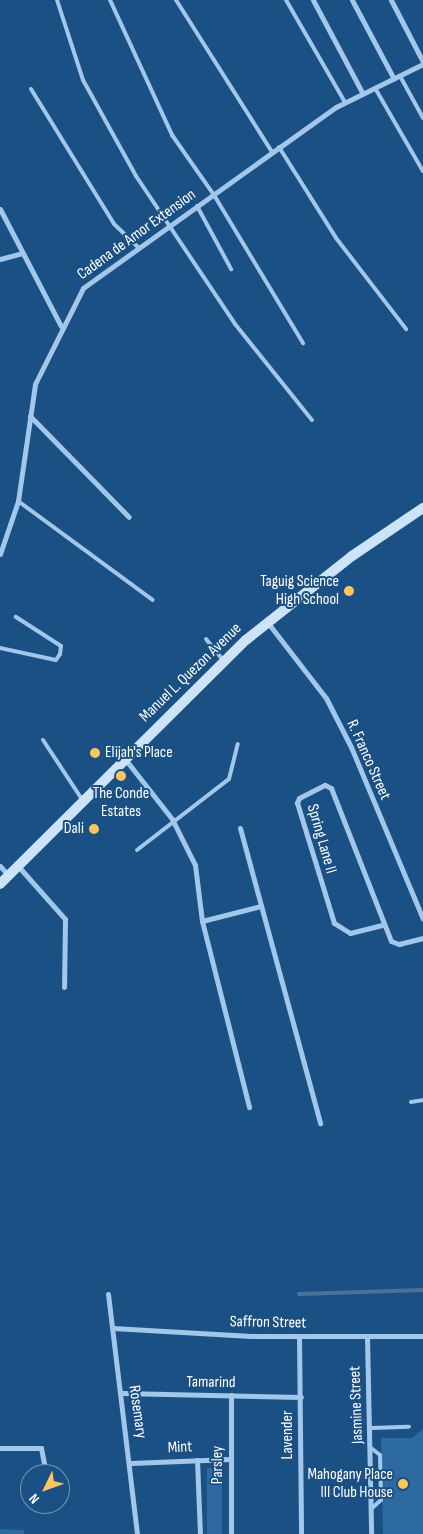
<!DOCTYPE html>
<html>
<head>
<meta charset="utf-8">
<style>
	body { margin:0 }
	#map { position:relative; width:423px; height:1534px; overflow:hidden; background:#1b5084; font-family:"Sofia Sans Condensed",sans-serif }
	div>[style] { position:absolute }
	.green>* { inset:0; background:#2e6aa2; transform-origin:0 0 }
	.stream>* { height:4px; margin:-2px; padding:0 2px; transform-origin:2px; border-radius:2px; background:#4c7299 }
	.service>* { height:4px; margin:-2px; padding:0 2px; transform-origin:2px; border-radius:2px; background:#a2c7eb }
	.minor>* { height:5px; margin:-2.5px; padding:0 2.5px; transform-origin:2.5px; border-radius:2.5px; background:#a2c7eb }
	.secondary>* { height:10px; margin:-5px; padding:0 5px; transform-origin:5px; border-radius:5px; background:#cde3f8 }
	.dots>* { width:14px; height:14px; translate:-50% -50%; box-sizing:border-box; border:2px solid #1b5084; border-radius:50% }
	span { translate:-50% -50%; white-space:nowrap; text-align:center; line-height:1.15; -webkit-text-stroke:4px #1b5084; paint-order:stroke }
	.street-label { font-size:16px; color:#fff }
	.poi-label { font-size:16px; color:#fff }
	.right { translate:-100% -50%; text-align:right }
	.left { translate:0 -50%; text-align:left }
	.north { position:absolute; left:20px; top:1464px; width:50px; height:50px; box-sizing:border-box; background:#1b5084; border:1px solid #7696b5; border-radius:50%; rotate:228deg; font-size:14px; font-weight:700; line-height:20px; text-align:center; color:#fff }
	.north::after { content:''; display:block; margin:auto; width:18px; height:22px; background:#fcc55e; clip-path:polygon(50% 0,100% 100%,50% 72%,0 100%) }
</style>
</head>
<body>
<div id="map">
	<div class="green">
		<div style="clip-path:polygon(423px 1429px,423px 1534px,383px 1534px,381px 1438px,412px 1438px)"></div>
		<div style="left:207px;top:1468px;width:15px;height:66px"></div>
		<div style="clip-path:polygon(0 1529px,24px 1530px,24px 1534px,0 1534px)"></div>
	</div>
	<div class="stream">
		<div style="left:299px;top:1294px;width:124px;rotate:-1.8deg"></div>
	</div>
	<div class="service">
		<div style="left:57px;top:0;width:84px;rotate:72deg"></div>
		<div style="left:83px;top:80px;width:110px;rotate:61.1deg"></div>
		<div style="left:136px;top:176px;width:178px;rotate:56.2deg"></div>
		<div style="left:235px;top:324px;width:123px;rotate:51.3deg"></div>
		<div style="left:110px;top:0;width:149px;rotate:65.3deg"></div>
		<div style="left:172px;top:135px;width:73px;rotate:55deg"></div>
		<div style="left:214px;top:195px;width:173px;rotate:59deg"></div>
		<div style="left:176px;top:0;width:180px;rotate:57.7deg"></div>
		<div style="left:286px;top:0;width:118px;rotate:60deg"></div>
		<div style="left:400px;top:76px;width:48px;rotate:61.3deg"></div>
		<div style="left:375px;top:88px;width:96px;rotate:60deg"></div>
		<div style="left:31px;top:89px;width:158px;rotate:58.4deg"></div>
		<div style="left:114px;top:224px;width:35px;rotate:44deg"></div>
		<div style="left:279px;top:147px;width:107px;rotate:57.9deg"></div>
		<div style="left:336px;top:238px;width:115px;rotate:52.4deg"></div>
		<div style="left:197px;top:206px;width:72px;rotate:61.6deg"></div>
		<div style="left:18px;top:501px;width:167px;rotate:36.3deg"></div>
		<div style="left:206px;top:639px;width:27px;rotate:51deg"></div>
		<div style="left:0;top:648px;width:57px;rotate:12.1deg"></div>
		<div style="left:56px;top:660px;width:7px;rotate:-56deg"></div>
		<div style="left:60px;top:654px;width:8px;rotate:-83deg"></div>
		<div style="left:61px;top:646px;width:54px;rotate:-147.2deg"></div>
		<div style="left:43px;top:740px;width:73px;rotate:56.7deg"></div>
		<div style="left:137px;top:850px;width:116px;rotate:-37.7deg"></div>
		<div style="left:229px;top:779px;width:36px;rotate:-76deg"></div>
		<div style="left:411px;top:1102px;width:12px;rotate:-9deg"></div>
		<div style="left:371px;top:1428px;width:38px;rotate:-2deg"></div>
		<div style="left:371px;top:1448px;width:11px;rotate:38deg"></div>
		<div style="left:380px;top:1455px;width:45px;rotate:88.7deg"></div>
		<div style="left:381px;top:1500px;width:13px;rotate:138deg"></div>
	</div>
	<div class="minor">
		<div style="left:313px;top:0;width:106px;rotate:62deg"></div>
		<div style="left:352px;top:0;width:89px;rotate:62deg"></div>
		<div style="left:391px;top:0;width:70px;rotate:62.7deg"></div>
		<div style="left:0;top:209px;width:132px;rotate:62.5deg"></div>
		<div style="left:0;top:259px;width:23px;rotate:-15deg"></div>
		<div style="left:30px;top:416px;width:141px;rotate:45.6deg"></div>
		<div style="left:0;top:554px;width:56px;rotate:-71.2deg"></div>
		<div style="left:18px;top:501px;width:118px;rotate:-81.7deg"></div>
		<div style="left:35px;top:384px;width:107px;rotate:-63.4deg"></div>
		<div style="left:83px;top:288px;width:311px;rotate:-35.6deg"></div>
		<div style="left:336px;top:107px;width:97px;rotate:-26.3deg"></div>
		<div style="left:268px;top:623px;width:95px;rotate:52.3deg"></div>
		<div style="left:326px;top:698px;width:55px;rotate:63deg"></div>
		<div style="left:351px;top:747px;width:186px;rotate:67.3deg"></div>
		<div style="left:125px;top:759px;width:76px;rotate:51.9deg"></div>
		<div style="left:172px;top:819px;width:51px;rotate:63.4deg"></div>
		<div style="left:195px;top:865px;width:56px;rotate:82.9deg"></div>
		<div style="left:202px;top:921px;width:192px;rotate:75.8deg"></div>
		<div style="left:240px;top:828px;width:306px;rotate:74.8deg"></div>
		<div style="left:0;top:866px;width:12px;rotate:48deg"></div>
		<div style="left:18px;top:866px;width:71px;rotate:48.4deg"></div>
		<div style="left:65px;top:919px;width:68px;rotate:90.8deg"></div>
		<div style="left:202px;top:921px;width:61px;rotate:-14.3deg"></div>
		<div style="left:382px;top:925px;width:33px;rotate:166deg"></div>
		<div style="left:350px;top:933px;width:19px;rotate:-148deg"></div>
		<div style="left:334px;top:923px;width:126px;rotate:-107.1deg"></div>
		<div style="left:297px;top:803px;width:5px;rotate:-68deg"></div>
		<div style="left:299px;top:798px;width:29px;rotate:-27deg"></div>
		<div style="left:325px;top:785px;width:7px;rotate:27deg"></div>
		<div style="left:331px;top:788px;width:164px;rotate:68.6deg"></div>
		<div style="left:391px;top:941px;width:9px;rotate:21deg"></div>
		<div style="left:399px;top:944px;width:25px;rotate:-14deg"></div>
		<div style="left:108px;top:1294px;width:242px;rotate:83.1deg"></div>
		<div style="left:113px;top:1328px;width:138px;rotate:3.3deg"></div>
		<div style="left:251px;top:1336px;width:172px"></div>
		<div style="left:299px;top:1336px;width:198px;rotate:89.4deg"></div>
		<div style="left:367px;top:1336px;width:198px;rotate:88.8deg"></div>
		<div style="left:122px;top:1393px;width:179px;rotate:1.3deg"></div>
		<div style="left:231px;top:1395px;width:139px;rotate:90deg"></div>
		<div style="left:0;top:1448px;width:41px"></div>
		<div style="left:41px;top:1448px;width:26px;rotate:79deg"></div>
		<div style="left:197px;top:1460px;width:74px;rotate:87.7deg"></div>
		<div style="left:131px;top:1463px;width:99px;rotate:-2.3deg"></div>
	</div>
	<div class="secondary">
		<div style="left:0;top:884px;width:346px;rotate:-44.8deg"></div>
		<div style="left:246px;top:640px;width:135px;rotate:-38.4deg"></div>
		<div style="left:352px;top:556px;width:86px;rotate:-34.1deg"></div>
	</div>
	<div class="dots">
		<div style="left:349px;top:591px;background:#fcc55e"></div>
		<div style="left:95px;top:753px;background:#fcc55e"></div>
		<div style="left:121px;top:776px;background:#fcc55e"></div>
		<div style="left:94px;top:829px;background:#fcc55e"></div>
		<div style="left:403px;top:1484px;background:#fcc55e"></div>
	</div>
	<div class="street-label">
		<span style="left:137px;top:235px;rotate:-36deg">Cadena de Amor Extension</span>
		<span style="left:191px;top:673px;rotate:-44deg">Manuel L. Quezon Avenue</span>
		<span style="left:368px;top:760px;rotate:66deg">R. Franco Street</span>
		<span style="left:321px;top:839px;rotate:74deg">Spring Lane II</span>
		<span style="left:268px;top:1323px;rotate:1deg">Saffron Street</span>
		<span style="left:211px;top:1383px;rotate:1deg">Tamarind</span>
		<span style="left:357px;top:1405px;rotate:-92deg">Jasmine Street</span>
		<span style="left:137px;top:1412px;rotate:82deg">Rosemary</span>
		<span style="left:288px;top:1435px;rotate:-90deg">Lavender</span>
		<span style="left:180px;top:1448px;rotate:-3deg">Mint</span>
		<span style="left:218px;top:1465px;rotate:-90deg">Parsley</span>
	</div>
	<div class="poi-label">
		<span class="right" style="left:339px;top:591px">Taguig Science<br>High School</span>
		<span class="left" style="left:105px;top:753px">Elijah's Place</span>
		<span style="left:121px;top:803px">The Conde<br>Estates</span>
		<span class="right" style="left:84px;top:829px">Dali</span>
		<span class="right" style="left:393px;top:1484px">Mahogany Place<br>III Club House</span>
	</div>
	<div class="north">N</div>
</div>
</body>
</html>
